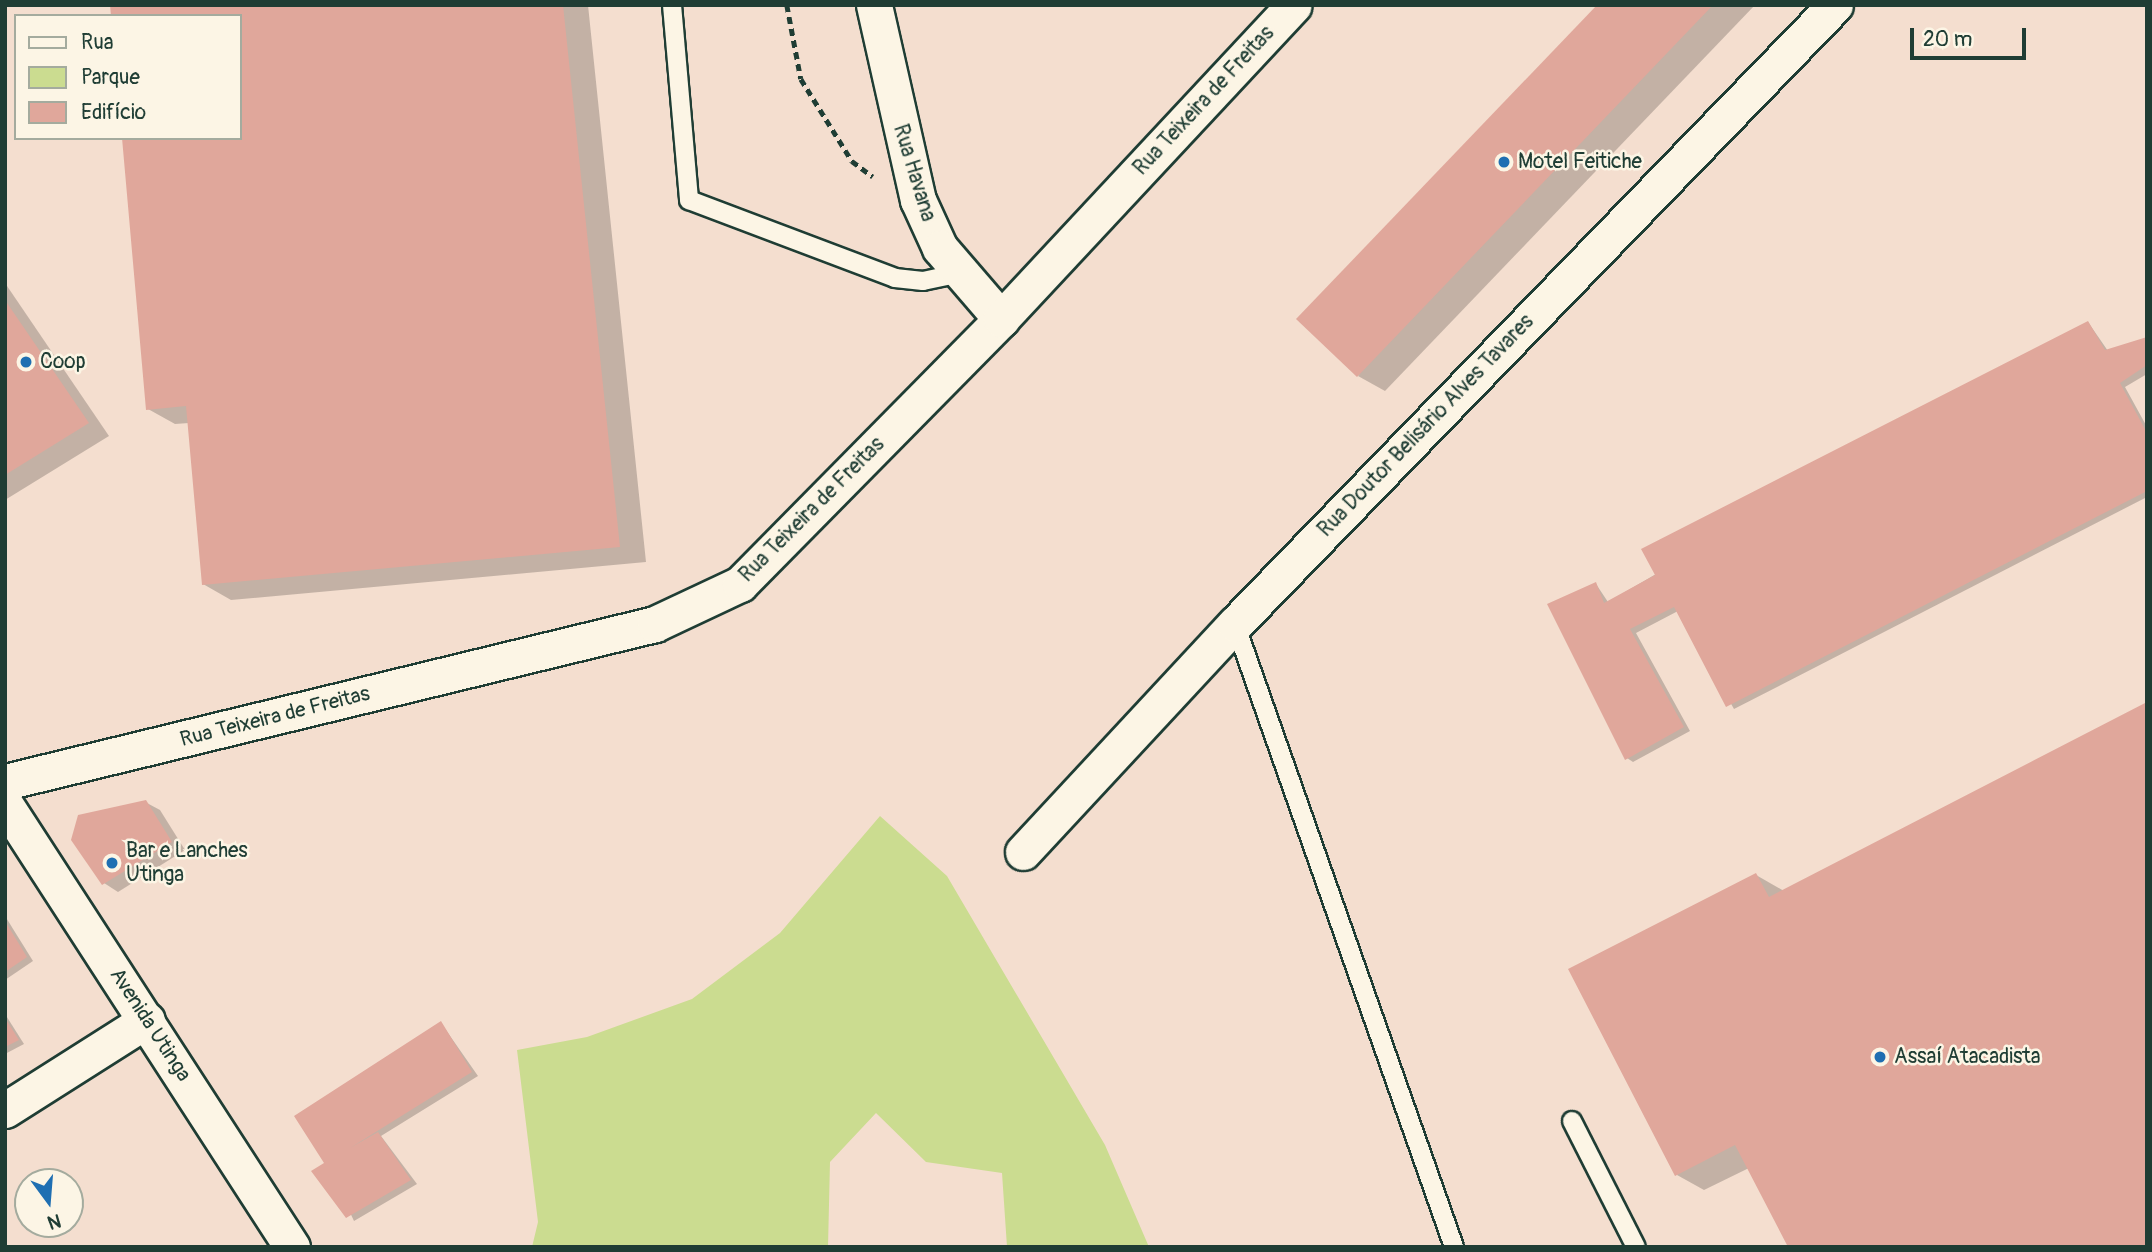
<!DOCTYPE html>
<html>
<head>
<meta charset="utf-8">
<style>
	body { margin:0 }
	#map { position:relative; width:2152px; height:1252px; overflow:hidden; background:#f4decf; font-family:Pangolin,sans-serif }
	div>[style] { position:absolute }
	.green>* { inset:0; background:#cbdc90 }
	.shadow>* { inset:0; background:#0003 }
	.building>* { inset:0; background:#e0a79b }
	.path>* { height:4.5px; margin-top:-2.25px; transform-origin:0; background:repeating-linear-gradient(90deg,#1f3d34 0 7px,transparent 0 12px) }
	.roads { filter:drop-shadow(2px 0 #1f3d34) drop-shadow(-2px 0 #1f3d34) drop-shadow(0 2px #1f3d34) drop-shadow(0 -2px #1f3d34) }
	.lane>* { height:18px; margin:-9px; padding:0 9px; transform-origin:9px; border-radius:9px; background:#fcf5e5 }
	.street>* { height:35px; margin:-17.5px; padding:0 17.5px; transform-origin:17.5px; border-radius:17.5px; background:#fcf5e5 }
	.dots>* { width:19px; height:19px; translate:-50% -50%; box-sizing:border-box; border:4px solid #fcf5e5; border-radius:50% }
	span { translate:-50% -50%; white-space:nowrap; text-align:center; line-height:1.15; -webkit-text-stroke:5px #fcf5e5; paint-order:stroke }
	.street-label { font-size:21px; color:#1f3d34 }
	.poi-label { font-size:21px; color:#1f3d34 }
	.left { translate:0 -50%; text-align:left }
	.frame { position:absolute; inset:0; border:7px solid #1f3d34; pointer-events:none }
	.legend { position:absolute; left:14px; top:14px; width:228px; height:126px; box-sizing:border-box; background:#fcf5e5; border:2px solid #a4ab9e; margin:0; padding:9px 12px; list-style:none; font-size:21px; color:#1f3d34 }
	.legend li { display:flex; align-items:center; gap:14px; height:35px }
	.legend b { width:35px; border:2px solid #a4ab9e }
	.north { position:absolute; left:14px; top:1168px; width:70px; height:70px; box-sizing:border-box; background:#fcf5e5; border:2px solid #a4ab9e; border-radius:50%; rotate:164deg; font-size:19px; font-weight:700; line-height:28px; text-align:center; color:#1f3d34 }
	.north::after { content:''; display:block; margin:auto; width:24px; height:32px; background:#1f6fb2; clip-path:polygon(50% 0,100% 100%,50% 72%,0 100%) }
	.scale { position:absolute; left:1910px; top:28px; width:116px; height:32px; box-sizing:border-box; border:4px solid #1f3d34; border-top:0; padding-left:9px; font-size:21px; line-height:24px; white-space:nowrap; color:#1f3d34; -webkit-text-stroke:5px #fcf5e5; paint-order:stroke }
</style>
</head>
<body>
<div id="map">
	<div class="green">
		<div style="clip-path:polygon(880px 816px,947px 876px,1105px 1145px,1149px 1247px,1007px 1247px,1002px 1173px,926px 1162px,876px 1113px,830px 1162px,828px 1247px,532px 1247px,538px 1222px,517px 1050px,587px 1037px,692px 999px,780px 933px)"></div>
	</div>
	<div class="shadow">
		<div style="clip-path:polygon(112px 5px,588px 5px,646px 562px,231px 600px,203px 584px,189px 423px,175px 424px,148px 409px,240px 138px,240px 16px)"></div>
		<div style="clip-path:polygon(1599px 5px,1755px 5px,1385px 391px,1358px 376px)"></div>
		<div style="clip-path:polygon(5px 283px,109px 436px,5px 500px)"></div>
		<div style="clip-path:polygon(2088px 322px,2108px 351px,2147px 341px,2147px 374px,2125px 387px,2147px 427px,2147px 497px,1734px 709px,1678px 611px,1636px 633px,1690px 731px,1633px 762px,1627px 758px,1596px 584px,1608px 602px)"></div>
		<div style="clip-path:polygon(145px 802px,160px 810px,185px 850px,118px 892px,104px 883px)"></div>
		<div style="clip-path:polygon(1756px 875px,1784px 891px,1749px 1168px,1704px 1190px,1677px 1175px)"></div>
		<div style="clip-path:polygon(5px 916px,33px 961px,5px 980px)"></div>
		<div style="clip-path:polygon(5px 1014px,24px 1044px,5px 1054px)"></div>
		<div style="clip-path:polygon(441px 1023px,478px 1076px,381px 1136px,417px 1184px,354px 1221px,327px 1164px)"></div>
	</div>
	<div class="building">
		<div style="clip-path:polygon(110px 5px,563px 5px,620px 547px,202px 585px,186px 406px,146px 410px,122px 138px,240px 138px,240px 16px,111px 16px)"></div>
		<div style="clip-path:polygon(1597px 5px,1713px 5px,1357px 377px,1296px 319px)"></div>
		<div style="clip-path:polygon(5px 300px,89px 423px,5px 475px)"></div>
		<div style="clip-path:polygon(2088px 321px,2105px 350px,2147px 337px,2147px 365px,2120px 383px,2147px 433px,2147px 491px,1726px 707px,1674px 607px,1630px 629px,1684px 727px,1625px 760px,1547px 604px,1596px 582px,1604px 603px,1655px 575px,1641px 549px)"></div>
		<div style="clip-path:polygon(2147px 702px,2147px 1247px,1788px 1247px,1735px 1145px,1675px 1176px,1568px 969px,1756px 873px,1769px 897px)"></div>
		<div style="clip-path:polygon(146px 800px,172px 842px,102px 885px,71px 840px,78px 815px)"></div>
		<div style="clip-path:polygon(5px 921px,27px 957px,5px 972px)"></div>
		<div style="clip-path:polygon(5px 1018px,19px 1040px,5px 1047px)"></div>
		<div style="clip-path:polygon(441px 1021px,472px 1072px,350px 1148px,378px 1132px,411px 1180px,346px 1218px,311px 1171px,324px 1163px,294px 1116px)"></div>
	</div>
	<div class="path">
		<div style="left:787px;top:5px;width:75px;rotate:79.3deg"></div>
		<div style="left:801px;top:79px;width:97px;rotate:58.1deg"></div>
		<div style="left:852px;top:161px;width:26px;rotate:37deg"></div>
	</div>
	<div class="roads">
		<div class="lane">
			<div style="left:672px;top:5px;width:196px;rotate:85deg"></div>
			<div style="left:689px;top:200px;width:220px;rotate:20.7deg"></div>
			<div style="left:895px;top:278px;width:28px;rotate:6deg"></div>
			<div style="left:923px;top:281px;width:39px;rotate:-12deg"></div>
			<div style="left:1235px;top:624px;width:660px;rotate:70.63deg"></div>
			<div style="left:1572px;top:1121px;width:141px;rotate:63.1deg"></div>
		</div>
		<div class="street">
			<div style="left:874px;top:5px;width:200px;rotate:77.3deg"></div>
			<div style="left:918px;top:200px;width:53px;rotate:65.4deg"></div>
			<div style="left:940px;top:248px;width:94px;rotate:49.3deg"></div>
			<div style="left:5px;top:782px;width:669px;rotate:-13.66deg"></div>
			<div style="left:655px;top:624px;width:94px;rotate:-25.2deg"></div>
			<div style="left:740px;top:584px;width:372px;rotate:-45.4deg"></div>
			<div style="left:1001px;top:319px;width:429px;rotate:-47deg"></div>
			<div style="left:5px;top:804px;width:528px;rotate:57.06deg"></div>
			<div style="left:1023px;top:852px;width:311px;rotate:-47.1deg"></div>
			<div style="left:1235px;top:624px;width:862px;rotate:-45.89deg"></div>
			<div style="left:5px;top:1110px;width:168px;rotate:-32.4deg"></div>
		</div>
	</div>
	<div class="dots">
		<div style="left:1504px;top:162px;background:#1f6fb2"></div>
		<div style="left:26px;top:362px;background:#1f6fb2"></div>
		<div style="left:112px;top:863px;background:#1f6fb2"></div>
		<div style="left:1880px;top:1057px;background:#1f6fb2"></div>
	</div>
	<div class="street-label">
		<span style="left:1204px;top:101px;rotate:-47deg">Rua Teixeira de Freitas</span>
		<span style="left:914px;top:173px;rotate:73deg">Rua Havana</span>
		<span style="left:1426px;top:426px;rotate:-46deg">Rua Doutor Belisário Alves Tavares</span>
		<span style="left:812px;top:510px;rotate:-45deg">Rua Teixeira de Freitas</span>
		<span style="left:275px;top:717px;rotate:-14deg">Rua Teixeira de Freitas</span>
		<span style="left:150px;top:1025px;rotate:57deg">Avenida Utinga</span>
	</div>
	<div class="poi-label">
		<span class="left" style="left:1518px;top:162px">Motel Feitiche</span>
		<span class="left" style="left:40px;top:362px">Coop</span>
		<span class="left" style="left:126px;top:863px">Bar e Lanches<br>Utinga</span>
		<span class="left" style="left:1894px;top:1057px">Assaí Atacadista</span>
	</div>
	<div class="frame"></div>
	<ul class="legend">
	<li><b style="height:9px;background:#fcf5e5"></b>Rua</li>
	<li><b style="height:19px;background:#cbdc90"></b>Parque</li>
	<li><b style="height:19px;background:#e0a79b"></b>Edifício</li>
	</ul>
	<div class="north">N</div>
	<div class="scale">20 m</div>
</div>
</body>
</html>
